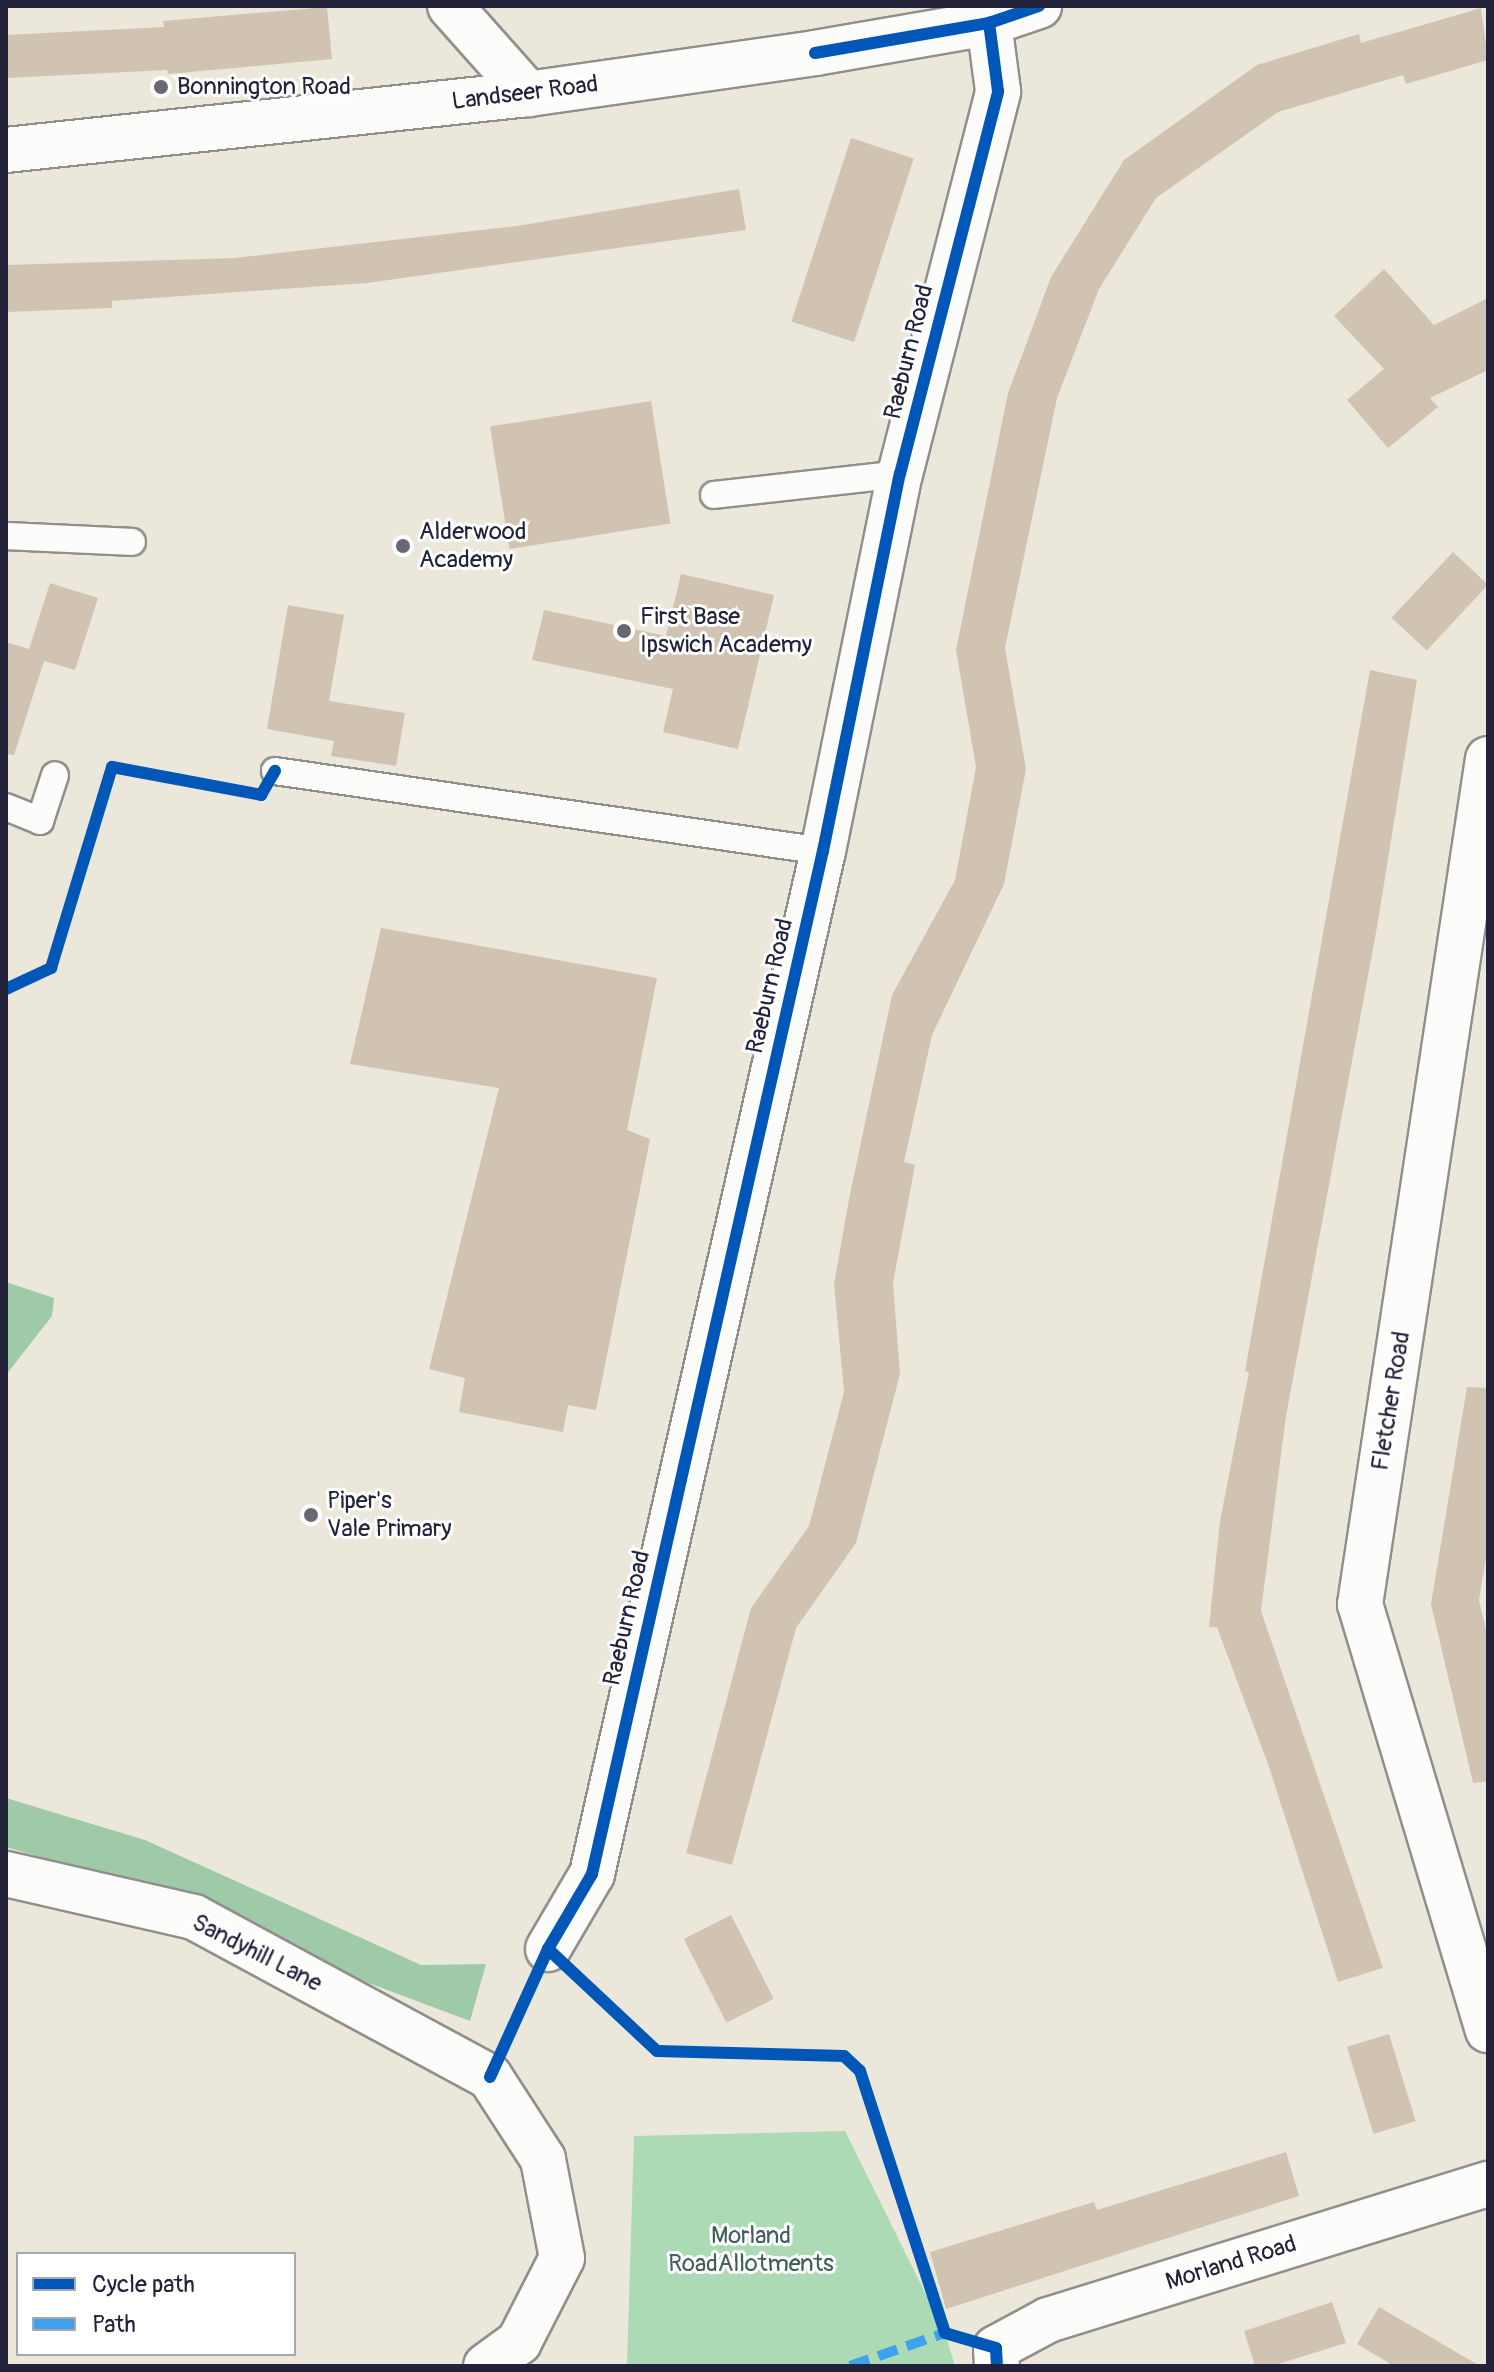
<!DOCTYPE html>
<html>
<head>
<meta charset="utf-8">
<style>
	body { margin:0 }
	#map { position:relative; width:1494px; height:2372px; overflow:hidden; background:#ebe8db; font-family:Pangolin,sans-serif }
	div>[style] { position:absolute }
	.green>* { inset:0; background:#abdab4 }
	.forest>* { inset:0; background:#9fcaa8 }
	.building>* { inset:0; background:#d0c3b1; transform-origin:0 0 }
	.roads { filter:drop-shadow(2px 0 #908f8c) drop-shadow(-2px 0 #908f8c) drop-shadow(0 2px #908f8c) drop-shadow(0 -2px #908f8c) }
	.lane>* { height:26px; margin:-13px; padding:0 13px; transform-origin:13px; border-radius:13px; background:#fcfcfa }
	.street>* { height:44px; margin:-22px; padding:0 22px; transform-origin:22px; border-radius:22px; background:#fcfcfa }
	.secondary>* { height:44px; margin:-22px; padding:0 22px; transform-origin:22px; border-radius:22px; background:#fcfcfa }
	.quiet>* { height:10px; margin-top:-5px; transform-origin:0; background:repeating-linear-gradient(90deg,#3ea2ec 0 20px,transparent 0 30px) }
	.cycleway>* { height:12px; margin:-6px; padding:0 6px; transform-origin:6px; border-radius:6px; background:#0057b8 }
	.dots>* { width:22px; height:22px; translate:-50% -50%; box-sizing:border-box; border:4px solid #fff; border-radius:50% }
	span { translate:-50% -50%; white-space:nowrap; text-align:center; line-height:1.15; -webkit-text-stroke:6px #fff; paint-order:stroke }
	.poi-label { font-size:24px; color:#22223b }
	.left { translate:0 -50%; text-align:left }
	.street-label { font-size:24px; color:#22223b }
	.park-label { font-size:24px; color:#405f5a }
	.frame { position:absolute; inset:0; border:8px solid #22223b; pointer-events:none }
	.legend { position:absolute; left:16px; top:2252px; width:280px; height:104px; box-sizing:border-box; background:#fff; border:2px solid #a7a7b1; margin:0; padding:10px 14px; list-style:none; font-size:24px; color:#22223b }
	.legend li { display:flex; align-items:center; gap:16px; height:40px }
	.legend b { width:40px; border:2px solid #a7a7b1 }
</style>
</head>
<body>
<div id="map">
	<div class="green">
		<div style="clip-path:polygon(845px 2131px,945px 2333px,955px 2366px,627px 2366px,634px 2136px)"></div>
	</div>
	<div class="forest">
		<div style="clip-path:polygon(6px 1282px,54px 1298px,52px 1316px,6px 1375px)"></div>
		<div style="clip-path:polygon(6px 1798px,145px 1840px,421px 1965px,486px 1964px,470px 2021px,230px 1931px,92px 1872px,6px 1847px)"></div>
	</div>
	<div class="building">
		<div style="clip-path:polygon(327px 7px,332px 59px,168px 74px,167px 70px,6px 78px,6px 35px,164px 27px,163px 21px)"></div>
		<div style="clip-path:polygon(1481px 8px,1488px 60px,1406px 84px,1403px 75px,1278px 112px,1156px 198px,1099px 289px,1057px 398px,1005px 648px,1026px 769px,1004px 884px,932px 1035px,904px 1162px,915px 1165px,893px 1283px,900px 1374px,856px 1543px,796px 1628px,732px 1865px,686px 1853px,751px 1608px,809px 1526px,844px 1392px,834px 1284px,849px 1199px,892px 995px,955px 880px,976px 767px,956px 650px,1008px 393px,1051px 277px,1124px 160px,1257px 65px,1359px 34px,1361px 43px)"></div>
		<div style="left:851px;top:138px;width:66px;height:193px;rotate:18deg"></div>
		<div style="clip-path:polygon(739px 189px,746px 230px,367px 283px,112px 301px,112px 308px,6px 312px,6px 265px,235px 258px,517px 226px)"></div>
		<div style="clip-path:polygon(1384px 269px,1434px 325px,1488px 298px,1488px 370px,1430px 398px,1438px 407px,1388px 448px,1347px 400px,1384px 369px,1334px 316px)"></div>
		<div style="left:651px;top:401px;width:124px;height:163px;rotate:81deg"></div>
		<div style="left:1453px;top:552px;width:48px;height:90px;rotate:43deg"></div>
		<div style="clip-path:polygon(681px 574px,774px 595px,738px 749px,663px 732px,673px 689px,532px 660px,544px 610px,666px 636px)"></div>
		<div style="clip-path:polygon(50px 583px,98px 598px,75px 670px,44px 661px,14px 755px,6px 754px,6px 642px,29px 649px)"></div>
		<div style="clip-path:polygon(288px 605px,344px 615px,329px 701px,405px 713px,396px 766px,331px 756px,334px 741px,267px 729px)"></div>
		<div style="clip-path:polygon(1370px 670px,1417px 680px,1377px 927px,1286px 1416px,1261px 1611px,1383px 1968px,1338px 1982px,1269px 1767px,1217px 1627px,1209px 1627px,1220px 1521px,1249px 1372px,1245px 1371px)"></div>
		<div style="clip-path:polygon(381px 928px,657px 978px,627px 1130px,650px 1139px,596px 1410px,568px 1405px,563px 1432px,459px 1412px,465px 1378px,429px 1369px,499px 1088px,350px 1064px)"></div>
		<div style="clip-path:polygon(1467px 1387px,1488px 1388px,1488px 1545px,1479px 1600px,1488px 1639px,1488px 1781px,1473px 1783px,1431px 1604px)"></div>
		<div style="left:731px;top:1915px;width:94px;height:53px;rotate:63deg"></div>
		<div style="left:1389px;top:2034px;width:91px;height:44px;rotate:73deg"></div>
		<div style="clip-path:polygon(1286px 2152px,1299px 2196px,946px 2309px,930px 2252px,1094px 2202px,1097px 2210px)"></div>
		<div style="clip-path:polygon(1332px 2302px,1346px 2343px,1272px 2366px,1255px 2366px,1244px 2331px)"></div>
		<div style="clip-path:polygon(1379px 2307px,1480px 2366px,1394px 2366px,1357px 2344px)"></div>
	</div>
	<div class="roads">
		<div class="lane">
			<div style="left:714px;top:495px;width:187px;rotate:-6.4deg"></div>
			<div style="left:6px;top:536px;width:126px;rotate:2.7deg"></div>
			<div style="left:275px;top:771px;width:554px;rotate:8.31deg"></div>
			<div style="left:6px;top:807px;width:37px;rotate:22deg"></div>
			<div style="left:40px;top:821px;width:48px;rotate:-71.9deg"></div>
		</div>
		<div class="street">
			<div style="left:450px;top:6px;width:118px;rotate:48.4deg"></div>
			<div style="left:1488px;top:759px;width:855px;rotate:98.61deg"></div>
			<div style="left:1360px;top:1604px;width:445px;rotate:73.3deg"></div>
			<div style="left:548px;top:1949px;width:87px;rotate:-59.6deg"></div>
			<div style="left:592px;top:1874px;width:1049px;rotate:-77.28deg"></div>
			<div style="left:823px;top:851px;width:385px;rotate:-78.5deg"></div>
			<div style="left:900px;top:474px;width:395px;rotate:-75.6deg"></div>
			<div style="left:998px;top:91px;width:69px;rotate:-97.5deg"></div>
			<div style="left:486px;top:2366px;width:41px;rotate:-36deg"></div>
			<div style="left:519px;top:2342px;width:94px;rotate:-62.9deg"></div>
			<div style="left:562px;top:2258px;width:101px;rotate:-100.9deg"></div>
			<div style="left:543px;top:2159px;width:98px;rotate:-122.9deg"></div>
			<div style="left:997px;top:2366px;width:18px;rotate:-93deg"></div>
			<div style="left:996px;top:2348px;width:59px;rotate:-28.3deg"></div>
			<div style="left:1048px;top:2320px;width:461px;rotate:-17.2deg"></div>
		</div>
		<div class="secondary">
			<div style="left:6px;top:150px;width:525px;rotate:-6.12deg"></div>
			<div style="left:528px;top:94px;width:290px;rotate:-8.1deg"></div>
			<div style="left:815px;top:53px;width:177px;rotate:-9.8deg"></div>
			<div style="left:989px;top:23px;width:53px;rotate:-18.8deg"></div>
			<div style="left:6px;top:1874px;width:193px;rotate:12.9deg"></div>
			<div style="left:194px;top:1917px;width:336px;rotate:28.4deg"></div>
		</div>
	</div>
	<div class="quiet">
		<div style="left:850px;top:2366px;width:101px;rotate:-19.2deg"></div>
	</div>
	<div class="cycleway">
		<div style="left:815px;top:53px;width:177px;rotate:-9.8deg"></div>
		<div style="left:989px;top:23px;width:53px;rotate:-18.8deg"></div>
		<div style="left:6px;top:989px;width:50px;rotate:-25deg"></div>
		<div style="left:51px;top:968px;width:210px;rotate:-73.1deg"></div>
		<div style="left:112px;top:767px;width:152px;rotate:10.6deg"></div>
		<div style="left:261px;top:795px;width:28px;rotate:-60deg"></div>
		<div style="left:548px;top:1949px;width:149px;rotate:43.1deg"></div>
		<div style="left:657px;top:2051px;width:187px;rotate:1.5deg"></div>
		<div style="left:844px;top:2056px;width:22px;rotate:43deg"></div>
		<div style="left:860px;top:2071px;width:275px;rotate:72deg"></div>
		<div style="left:945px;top:2333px;width:53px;rotate:16.4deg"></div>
		<div style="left:996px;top:2348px;width:18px;rotate:87deg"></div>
		<div style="left:490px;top:2077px;width:141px;rotate:-65.6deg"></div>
		<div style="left:548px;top:1949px;width:87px;rotate:-59.6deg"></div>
		<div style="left:592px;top:1874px;width:1049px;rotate:-77.28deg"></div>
		<div style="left:823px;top:851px;width:385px;rotate:-78.5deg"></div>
		<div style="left:900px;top:474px;width:395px;rotate:-75.6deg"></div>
		<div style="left:998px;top:91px;width:69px;rotate:-97.5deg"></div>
	</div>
	<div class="dots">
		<div style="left:161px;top:87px;background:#686773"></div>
		<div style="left:403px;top:546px;background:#686773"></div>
		<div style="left:624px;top:631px;background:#686773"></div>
		<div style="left:311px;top:1515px;background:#686773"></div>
	</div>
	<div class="poi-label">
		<span class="left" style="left:177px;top:87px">Bonnington Road</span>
		<span class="left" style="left:419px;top:546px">Alderwood<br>Academy</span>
		<span class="left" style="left:640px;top:631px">First Base<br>Ipswich Academy</span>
		<span class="left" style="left:327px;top:1515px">Piper's<br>Vale Primary</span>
	</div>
	<div class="street-label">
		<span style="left:525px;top:93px;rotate:-7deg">Landseer Road</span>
		<span style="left:909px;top:352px;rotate:-76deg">Raeburn Road</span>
		<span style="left:770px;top:986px;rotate:-77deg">Raeburn Road</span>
		<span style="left:1391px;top:1401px;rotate:-81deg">Fletcher Road</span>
		<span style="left:627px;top:1618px;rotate:-77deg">Raeburn Road</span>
		<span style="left:257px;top:1953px;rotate:27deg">Sandyhill Lane</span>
		<span style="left:1231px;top:2263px;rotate:-17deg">Morland Road</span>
	</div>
	<div class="park-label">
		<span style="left:751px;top:2250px">Morland<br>RoadAllotments</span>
	</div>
	<div class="frame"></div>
	<ul class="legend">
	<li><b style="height:10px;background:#0057b8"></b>Cycle path</li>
	<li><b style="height:10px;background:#3ea2ec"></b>Path</li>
	</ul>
</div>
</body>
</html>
